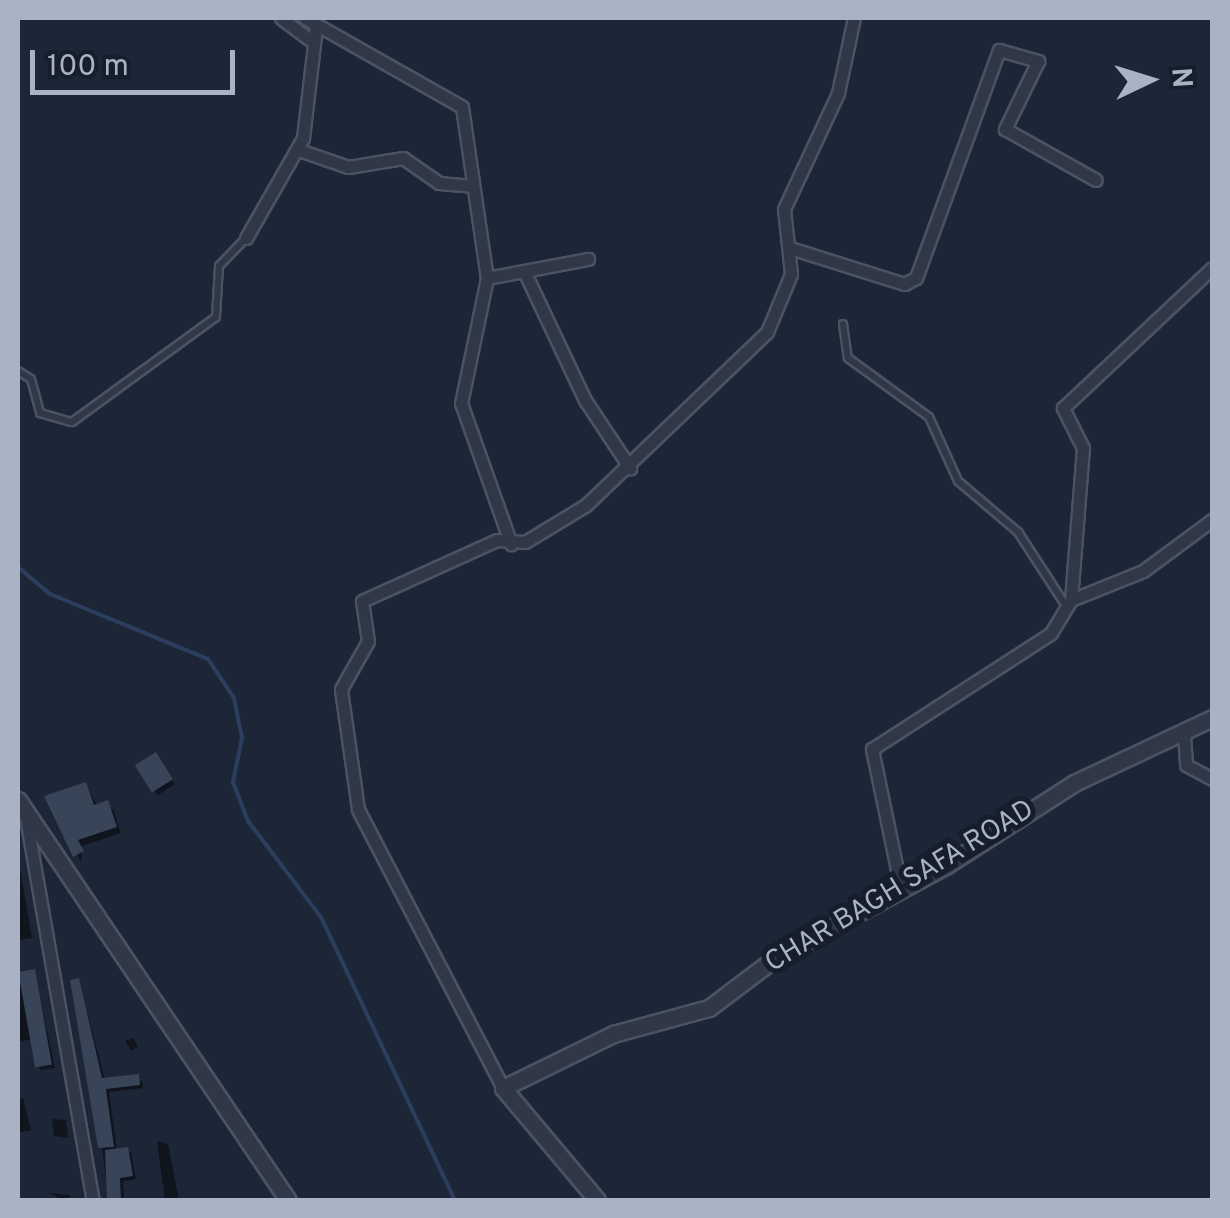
<!DOCTYPE html>
<html>
<head>
<meta charset="utf-8">
<style>
	body { margin:0 }
	#map { position:relative; width:1230px; height:1218px; overflow:hidden; background:#1d2637; font-family:Overpass,sans-serif }
	div>[style] { position:absolute }
	.shadow>* { inset:0; background:#0007 }
	.stream>* { height:4px; margin:-2px; padding:0 2px; transform-origin:2px; border-radius:2px; background:#2c3e5e }
	.building>* { inset:0; background:#384458; transform-origin:0 0 }
	.roads { filter:drop-shadow(2px 0 #4b5363) drop-shadow(-2px 0 #4b5363) drop-shadow(0 2px #4b5363) drop-shadow(0 -2px #4b5363) }
	.service>* { height:6px; margin:-3px; padding:0 3px; transform-origin:3px; border-radius:3px; background:#303848 }
	.minor>* { height:11px; margin:-5.5px; padding:0 5.5px; transform-origin:5.5px; border-radius:5.5px; background:#303848 }
	.tertiary>* { height:15px; margin:-7.5px; padding:0 7.5px; transform-origin:7.5px; border-radius:7.5px; background:#303848 }
	span { translate:-50% -50%; white-space:nowrap; text-align:center; line-height:1.15; -webkit-text-stroke:10px #161e2c; paint-order:stroke }
	.street-label { font-size:28px; color:#aab3c5 }
	.frame { position:absolute; inset:0; border:20px solid #aab3c5; pointer-events:none }
	.north { position:absolute; left:1100px; top:30px; width:100px; height:100px; -webkit-text-stroke:8px #161e2c; paint-order:stroke; rotate:86deg; font-size:28px; font-weight:700; line-height:40px; text-align:center; color:#aab3c5 }
	.north::after { content:''; display:block; margin:auto; width:35px; height:45px; background:#aab3c5; clip-path:polygon(50% 0,100% 100%,50% 72%,0 100%) }
	.scale { position:absolute; left:30px; top:50px; width:205px; height:45px; box-sizing:border-box; border:5px solid #aab3c5; border-top:0; padding-left:12px; font-size:30px; line-height:35px; white-space:nowrap; color:#aab3c5; -webkit-text-stroke:8px #161e2c; paint-order:stroke }
</style>
</head>
<body>
<div id="map">
	<div class="shadow">
		<div style="clip-path:polygon(160px 759px,175px 784px,158px 795px,138px 766px)"></div>
		<div style="clip-path:polygon(86px 784px,97px 806px,113px 809px,121px 833px,82px 846px,81px 862px,48px 797px)"></div>
		<div style="clip-path:polygon(18px 857px,32px 938px,18px 940px)"></div>
		<div style="clip-path:polygon(34px 971px,55px 1068px,40px 1070px,31px 1040px,18px 1041px,18px 974px)"></div>
		<div style="clip-path:polygon(79px 981px,105px 1080px,142px 1081px,143px 1088px,109px 1092px,117px 1151px,131px 1153px,136px 1179px,123px 1181px,124px 1200px,109px 1198px)"></div>
		<div style="clip-path:polygon(133px 1038px,138px 1047px,131px 1051px,125px 1041px)"></div>
		<div style="clip-path:polygon(23px 1098px,31px 1130px,18px 1133px,18px 1099px)"></div>
		<div style="clip-path:polygon(52px 1119px,66px 1120px,68px 1138px,54px 1136px)"></div>
		<div style="clip-path:polygon(157px 1141px,168px 1144px,179px 1200px,165px 1200px)"></div>
		<div style="clip-path:polygon(48px 1193px,70px 1195px,71px 1196px,64px 1200px)"></div>
	</div>
	<div class="stream">
		<div style="left:18px;top:567px;width:42px;rotate:40.2deg"></div>
		<div style="left:50px;top:594px;width:171px;rotate:22.4deg"></div>
		<div style="left:208px;top:659px;width:47px;rotate:56.3deg"></div>
		<div style="left:234px;top:698px;width:41px;rotate:78.7deg"></div>
		<div style="left:242px;top:738px;width:45px;rotate:101.6deg"></div>
		<div style="left:233px;top:782px;width:42px;rotate:69deg"></div>
		<div style="left:248px;top:821px;width:121px;rotate:52.8deg"></div>
		<div style="left:321px;top:917px;width:313px;rotate:64.7deg"></div>
	</div>
	<div class="building">
		<div style="left:156px;top:752px;width:32px;height:25px;rotate:58deg"></div>
		<div style="clip-path:polygon(86px 782px,94px 805px,108px 800px,117px 827px,78px 840px,84px 851px,73px 857px,44px 796px)"></div>
		<div style="left:35px;top:969px;width:97px;height:17px;rotate:80deg"></div>
		<div style="clip-path:polygon(79px 978px,102px 1078px,139px 1074px,140px 1085px,106px 1089px,114px 1147px,98px 1148px,70px 980px)"></div>
		<div style="clip-path:polygon(128px 1147px,133px 1176px,120px 1178px,121px 1200px,107px 1199px,105px 1150px)"></div>
	</div>
	<div class="roads">
		<div class="service">
			<div style="left:843px;top:324px;width:34px;rotate:82deg"></div>
			<div style="left:848px;top:358px;width:100px;rotate:36.1deg"></div>
			<div style="left:929px;top:417px;width:70px;rotate:65.6deg"></div>
			<div style="left:958px;top:481px;width:79px;rotate:40.4deg"></div>
			<div style="left:1018px;top:532px;width:88px;rotate:57deg"></div>
			<div style="left:18px;top:371px;width:15px;rotate:32deg"></div>
			<div style="left:31px;top:379px;width:35px;rotate:75deg"></div>
			<div style="left:40px;top:413px;width:33px;rotate:16deg"></div>
			<div style="left:72px;top:422px;width:178px;rotate:-36.1deg"></div>
			<div style="left:216px;top:317px;width:51px;rotate:-86.6deg"></div>
			<div style="left:219px;top:266px;width:37px;rotate:-46deg"></div>
		</div>
		<div class="minor">
			<div style="left:281px;top:18px;width:35px;rotate:37deg"></div>
			<div style="left:305px;top:18px;width:180px;rotate:29.5deg"></div>
			<div style="left:462px;top:107px;width:173px;rotate:81.7deg"></div>
			<div style="left:487px;top:278px;width:128px;rotate:101.7deg"></div>
			<div style="left:461px;top:403px;width:150px;rotate:70.5deg"></div>
			<div style="left:299px;top:150px;width:52px;rotate:19.1deg"></div>
			<div style="left:348px;top:167px;width:56px;rotate:-9.3deg"></div>
			<div style="left:403px;top:158px;width:44px;rotate:34.8deg"></div>
			<div style="left:439px;top:183px;width:33px;rotate:5deg"></div>
			<div style="left:246px;top:238px;width:115px;rotate:-60.3deg"></div>
			<div style="left:303px;top:138px;width:111px;rotate:-83.3deg"></div>
			<div style="left:790px;top:248px;width:120px;rotate:17.5deg"></div>
			<div style="left:904px;top:284px;width:13px;rotate:-27deg"></div>
			<div style="left:916px;top:278px;width:243px;rotate:-70deg"></div>
			<div style="left:999px;top:50px;width:41px;rotate:15.8deg"></div>
			<div style="left:1038px;top:61px;width:76px;rotate:115.9deg"></div>
			<div style="left:1005px;top:129px;width:104px;rotate:29.3deg"></div>
			<div style="left:524px;top:271px;width:143px;rotate:64.7deg"></div>
			<div style="left:585px;top:400px;width:82px;rotate:56.5deg"></div>
			<div style="left:487px;top:278px;width:103px;rotate:-10.7deg"></div>
			<div style="left:1071px;top:600px;width:152px;rotate:-85.5deg"></div>
			<div style="left:1083px;top:448px;width:45px;rotate:-116.6deg"></div>
			<div style="left:1063px;top:408px;width:204px;rotate:-43.2deg"></div>
			<div style="left:1184px;top:735px;width:30px;rotate:86deg"></div>
			<div style="left:1186px;top:765px;width:30px;rotate:28deg"></div>
			<div style="left:18px;top:814px;width:7px;rotate:-16deg"></div>
			<div style="left:25px;top:812px;width:394px;rotate:80.1deg"></div>
			<div style="left:901px;top:889px;width:143px;rotate:-101.7deg"></div>
			<div style="left:872px;top:749px;width:213px;rotate:-32.9deg"></div>
			<div style="left:1051px;top:633px;width:39px;rotate:-59deg"></div>
			<div style="left:1071px;top:600px;width:78px;rotate:-21.9deg"></div>
			<div style="left:1143px;top:571px;width:86px;rotate:-36.5deg"></div>
			<div style="left:503px;top:1088px;width:314px;rotate:-117.5deg"></div>
			<div style="left:358px;top:809px;width:121px;rotate:-98.1deg"></div>
			<div style="left:341px;top:689px;width:55px;rotate:-60.6deg"></div>
			<div style="left:368px;top:641px;width:40px;rotate:-98.5deg"></div>
			<div style="left:362px;top:601px;width:148px;rotate:-24.3deg"></div>
			<div style="left:497px;top:540px;width:28px;rotate:4deg"></div>
			<div style="left:525px;top:542px;width:71px;rotate:-31.2deg"></div>
			<div style="left:586px;top:505px;width:250px;rotate:-43.7deg"></div>
			<div style="left:767px;top:332px;width:63px;rotate:-67.5deg"></div>
			<div style="left:791px;top:274px;width:65px;rotate:-96.1deg"></div>
			<div style="left:784px;top:209px;width:128px;rotate:-65deg"></div>
			<div style="left:838px;top:93px;width:77px;rotate:-78deg"></div>
		</div>
		<div class="tertiary">
			<div style="left:18px;top:800px;width:483px;rotate:56deg"></div>
			<div style="left:597px;top:1200px;width:146px;rotate:-130deg"></div>
			<div style="left:503px;top:1088px;width:123px;rotate:-26.1deg"></div>
			<div style="left:613px;top:1034px;width:99px;rotate:-15.2deg"></div>
			<div style="left:709px;top:1008px;width:83px;rotate:-37.1deg"></div>
			<div style="left:775px;top:958px;width:196px;rotate:-28.4deg"></div>
			<div style="left:947px;top:865px;width:151px;rotate:-32.8deg"></div>
			<div style="left:1074px;top:783px;width:153px;rotate:-25.2deg"></div>
		</div>
	</div>
	<div class="street-label">
		<span style="left:900px;top:887px;rotate:-31deg">CHAR BAGH SAFA ROAD</span>
	</div>
	<div class="frame"></div>
	<div class="north">N</div>
	<div class="scale">100 m</div>
</div>
</body>
</html>
